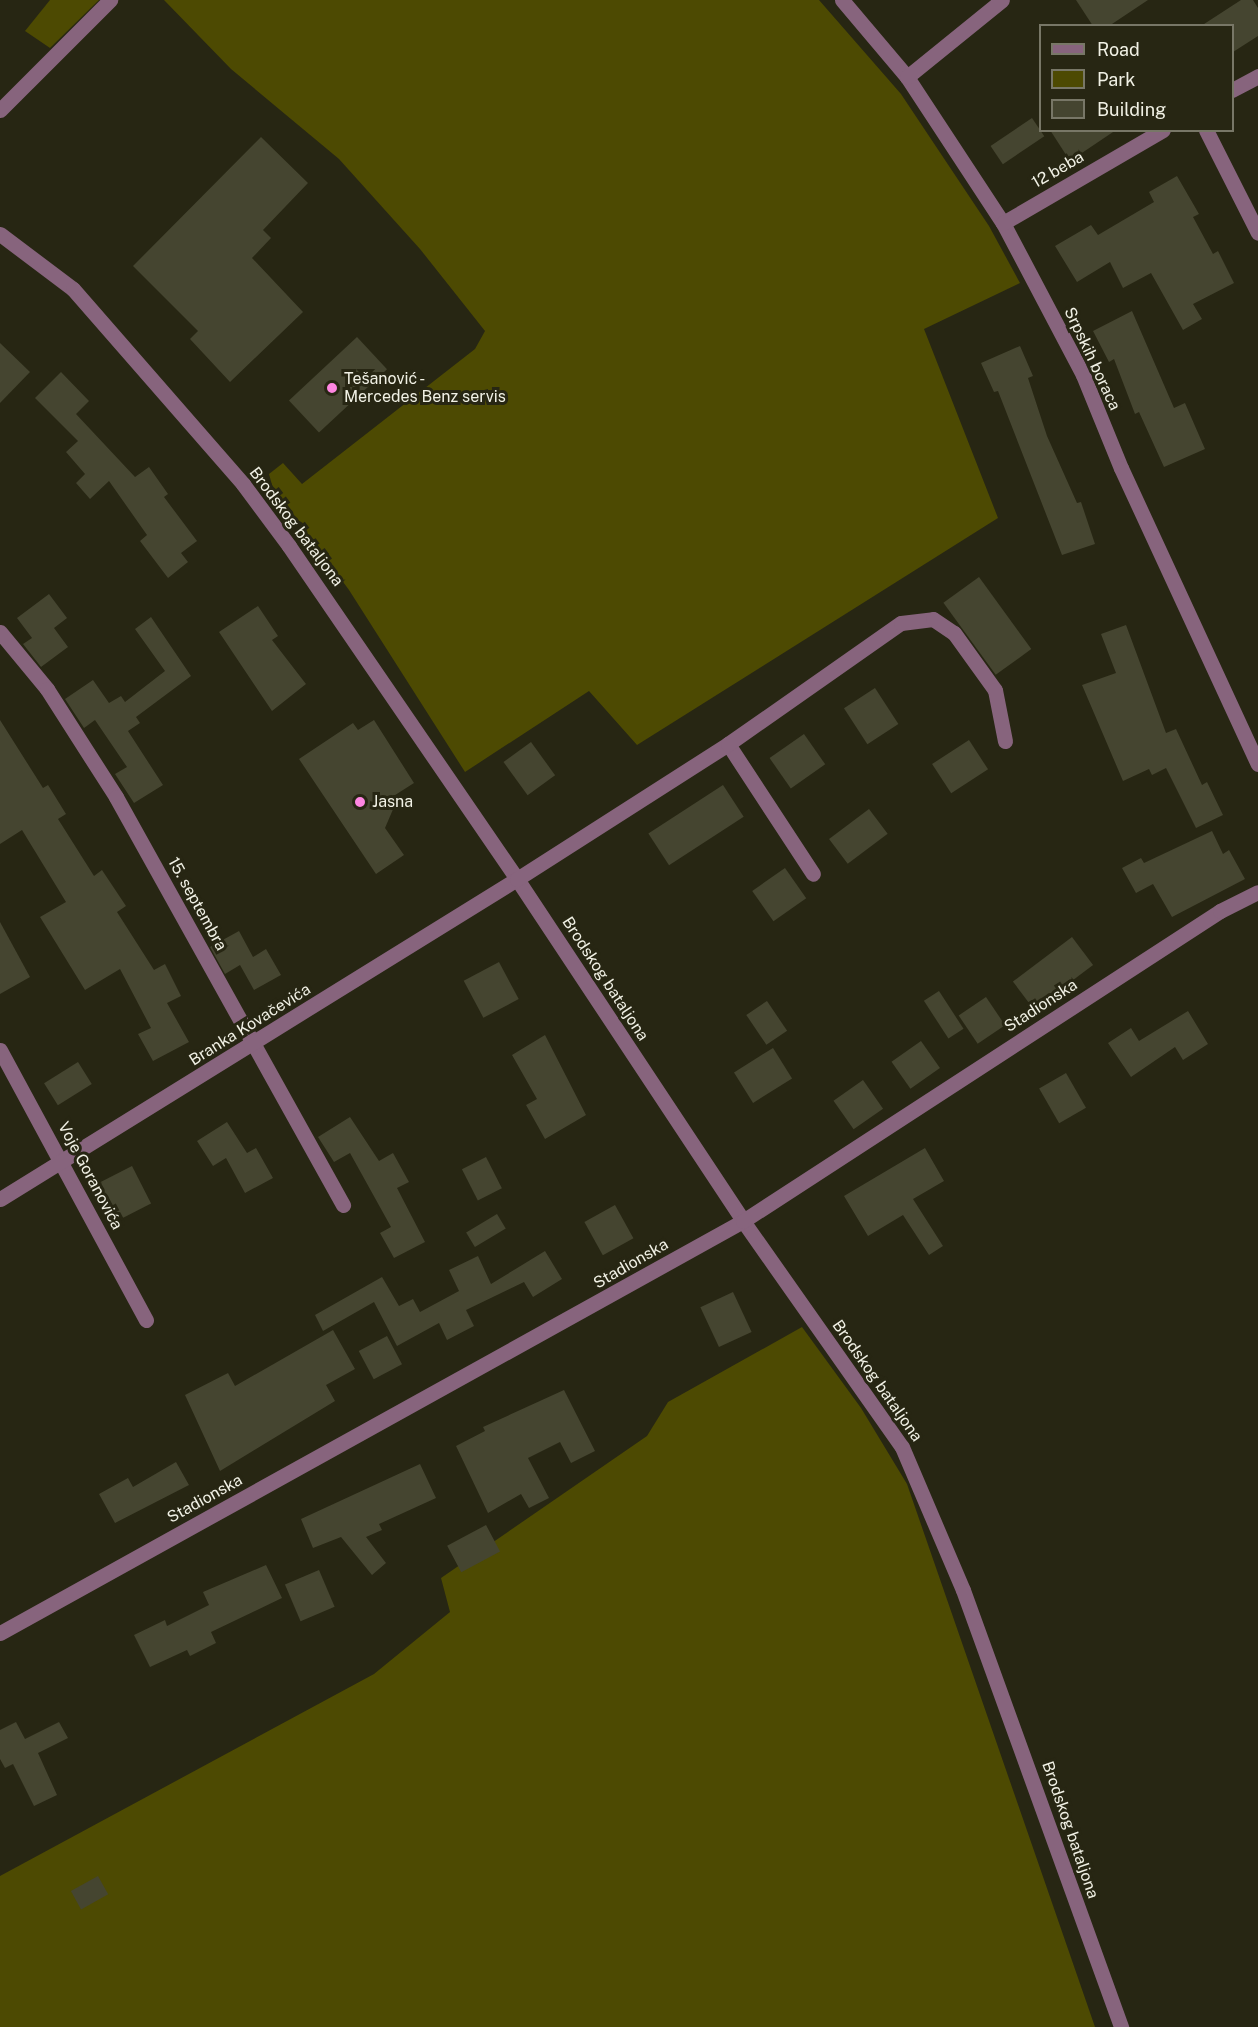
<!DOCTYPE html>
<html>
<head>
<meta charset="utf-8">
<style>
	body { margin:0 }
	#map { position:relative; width:1258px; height:2027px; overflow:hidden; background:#272613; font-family:"Public Sans",sans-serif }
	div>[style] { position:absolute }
	.green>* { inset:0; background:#4d4a02 }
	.building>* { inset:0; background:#454530; transform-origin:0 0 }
	.minor>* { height:15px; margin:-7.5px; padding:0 7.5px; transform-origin:7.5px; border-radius:7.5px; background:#87647d }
	.dots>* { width:16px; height:16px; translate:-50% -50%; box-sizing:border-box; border:3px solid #272613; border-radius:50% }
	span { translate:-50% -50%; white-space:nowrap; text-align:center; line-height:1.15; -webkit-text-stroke:6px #272613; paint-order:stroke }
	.street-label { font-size:16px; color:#f1f1e5 }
	.poi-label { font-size:16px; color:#f1f1e5 }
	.left { translate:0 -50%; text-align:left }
	.legend { position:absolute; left:1039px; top:24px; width:195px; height:108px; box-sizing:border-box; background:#272613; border:2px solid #787767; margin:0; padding:8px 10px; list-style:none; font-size:18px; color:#f1f1e5 }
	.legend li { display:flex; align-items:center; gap:12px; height:30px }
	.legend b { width:30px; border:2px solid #787767 }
</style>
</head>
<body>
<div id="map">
	<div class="green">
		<div style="clip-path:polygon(50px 0,99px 0,50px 48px,25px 31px)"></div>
		<div style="clip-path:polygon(164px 0,819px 0,901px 94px,989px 226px,1020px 283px,924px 329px,998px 518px,637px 745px,589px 691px,465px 772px,349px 590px,272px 485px,269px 474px,283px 463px,302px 484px,475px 349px,485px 331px,420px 249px,339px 159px,231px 69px)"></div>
		<div style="clip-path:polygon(802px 1327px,861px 1408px,907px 1484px,1095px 2027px,0 2027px,0 1876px,374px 1674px,450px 1612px,441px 1578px,647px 1436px,668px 1402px)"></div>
	</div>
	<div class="building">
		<div style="clip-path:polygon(1076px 0,1148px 0,1109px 26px,1093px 26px)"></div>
		<div style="clip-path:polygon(1241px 0,1253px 0,1258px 8px,1258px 36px,1233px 52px,1233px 26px,1201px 26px)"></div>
		<div style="left:1032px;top:118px;width:22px;height:50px;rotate:56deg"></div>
		<div style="clip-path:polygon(1050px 130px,1116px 130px,1070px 161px)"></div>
		<div style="clip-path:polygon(261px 137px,308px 183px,263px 230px,271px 238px,252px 258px,303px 312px,230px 382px,190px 339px,198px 331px,133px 266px)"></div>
		<div style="clip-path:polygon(1177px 176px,1199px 214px,1193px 217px,1213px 254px,1218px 251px,1234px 283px,1193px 304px,1202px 319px,1183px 330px,1151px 273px,1123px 288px,1110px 262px,1077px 282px,1055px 246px,1091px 225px,1098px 235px,1154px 202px,1149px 192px)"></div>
		<div style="clip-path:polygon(1132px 311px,1174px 408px,1185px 403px,1205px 449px,1164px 467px,1139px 412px,1135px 414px,1114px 359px,1109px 362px,1093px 331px)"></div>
		<div style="left:357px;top:337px;width:44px;height:93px;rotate:47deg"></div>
		<div style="clip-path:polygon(0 343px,30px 372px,0 403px)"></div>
		<div style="clip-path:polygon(1020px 346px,1033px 376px,1028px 378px,1047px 436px,1077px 503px,1081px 502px,1095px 544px,1062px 555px,998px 391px,994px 392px,981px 363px)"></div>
		<div style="clip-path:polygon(61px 372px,89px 401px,76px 414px,135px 477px,149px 467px,168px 494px,164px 497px,197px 541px,181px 553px,188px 562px,168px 578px,140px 541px,147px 535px,109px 481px,90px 499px,76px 483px,85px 474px,66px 452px,78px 441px,35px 398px)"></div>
		<div style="left:979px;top:577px;width:89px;height:44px;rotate:54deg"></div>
		<div style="clip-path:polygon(49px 594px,67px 618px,54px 628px,68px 647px,41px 667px,23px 644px,32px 638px,17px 618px)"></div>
		<div style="clip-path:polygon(258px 606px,278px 636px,272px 640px,306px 684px,272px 711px,219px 632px)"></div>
		<div style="clip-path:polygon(151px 617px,191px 676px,136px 717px,140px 723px,128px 731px,163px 785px,134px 803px,115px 774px,127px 767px,95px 720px,84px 728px,65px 699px,93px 680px,109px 703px,121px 696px,125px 702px,165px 671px,135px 629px)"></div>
		<div style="clip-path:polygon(1126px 625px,1166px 733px,1176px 729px,1202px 785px,1207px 782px,1223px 815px,1196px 828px,1166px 768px,1152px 775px,1149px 769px,1123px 781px,1082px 685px,1116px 673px,1101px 634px)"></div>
		<div style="left:875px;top:688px;width:43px;height:37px;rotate:57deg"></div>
		<div style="clip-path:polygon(0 720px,43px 788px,48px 785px,66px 814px,58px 819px,94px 876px,102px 870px,126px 906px,117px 912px,154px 970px,165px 964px,181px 996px,167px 1003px,189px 1042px,153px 1061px,138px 1034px,151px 1028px,120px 969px,85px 990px,40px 917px,66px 902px,22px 830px,0 844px)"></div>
		<div style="clip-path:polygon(374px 720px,414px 783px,392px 797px,394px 807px,385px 828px,404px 855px,376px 874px,299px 759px,353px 723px,358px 730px)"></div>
		<div style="left:804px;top:734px;width:37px;height:42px;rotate:55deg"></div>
		<div style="left:969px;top:740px;width:35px;height:44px;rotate:57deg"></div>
		<div style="left:531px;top:742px;width:41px;height:34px;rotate:54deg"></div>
		<div style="left:723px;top:785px;width:38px;height:89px;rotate:57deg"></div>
		<div style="left:869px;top:809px;width:31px;height:50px;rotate:53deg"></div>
		<div style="clip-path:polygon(1212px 831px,1223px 854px,1229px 850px,1245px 879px,1172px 917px,1153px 884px,1136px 893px,1122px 868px,1141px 858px,1144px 863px)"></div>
		<div style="left:785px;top:868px;width:37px;height:40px;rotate:55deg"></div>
		<div style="clip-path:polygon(0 922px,30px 977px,0 994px)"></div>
		<div style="clip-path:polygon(239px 931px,253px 957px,266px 949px,281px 975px,254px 990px,240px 965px,225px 974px,210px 947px)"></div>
		<div style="left:1072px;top:937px;width:35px;height:74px;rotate:53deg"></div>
		<div style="left:499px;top:962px;width:42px;height:40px;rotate:62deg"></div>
		<div style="left:939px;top:991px;width:45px;height:18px;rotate:57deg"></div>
		<div style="left:986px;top:997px;width:34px;height:33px;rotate:56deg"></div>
		<div style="left:767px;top:1001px;width:36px;height:25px;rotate:56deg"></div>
		<div style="clip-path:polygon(1188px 1011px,1208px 1044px,1183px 1060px,1175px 1047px,1131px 1077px,1108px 1043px,1131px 1028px,1139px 1041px)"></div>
		<div style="clip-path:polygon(545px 1035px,586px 1115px,545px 1139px,526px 1105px,537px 1099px,512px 1055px)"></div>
		<div style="left:921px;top:1041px;width:33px;height:36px;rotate:55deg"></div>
		<div style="left:773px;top:1048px;width:36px;height:46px;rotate:58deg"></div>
		<div style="left:78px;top:1062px;width:26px;height:40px;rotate:58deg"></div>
		<div style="left:1066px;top:1073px;width:40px;height:31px;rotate:60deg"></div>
		<div style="left:863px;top:1080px;width:35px;height:36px;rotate:55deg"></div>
		<div style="clip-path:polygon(350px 1117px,379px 1161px,393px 1153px,409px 1182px,397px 1188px,425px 1242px,394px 1258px,380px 1233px,391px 1227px,350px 1153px,334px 1162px,318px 1137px)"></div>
		<div style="clip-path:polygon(227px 1122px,247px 1153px,256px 1148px,273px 1178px,245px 1193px,226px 1158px,213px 1166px,197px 1141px)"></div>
		<div style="clip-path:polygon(925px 1148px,944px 1181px,913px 1199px,943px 1246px,929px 1255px,903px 1215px,868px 1236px,844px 1196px)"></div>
		<div style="left:486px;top:1157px;width:35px;height:27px;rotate:63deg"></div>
		<div style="left:132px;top:1166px;width:42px;height:39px;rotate:63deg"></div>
		<div style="left:615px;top:1205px;width:38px;height:35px;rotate:61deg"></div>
		<div style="left:497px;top:1214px;width:17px;height:36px;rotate:59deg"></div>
		<div style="clip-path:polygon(545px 1251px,562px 1279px,533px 1297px,524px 1282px,466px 1310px,474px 1326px,447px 1340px,439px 1323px,397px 1346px,374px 1302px,323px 1331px,315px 1315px,382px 1277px,399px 1306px,413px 1299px,420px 1312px,459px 1291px,449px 1270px,478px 1256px,491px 1284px)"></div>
		<div style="left:733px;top:1292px;width:44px;height:36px;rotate:65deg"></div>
		<div style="clip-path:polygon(333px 1330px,355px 1369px,326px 1385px,335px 1401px,220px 1471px,185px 1395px,228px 1373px,235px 1386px)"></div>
		<div style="left:387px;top:1336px;width:32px;height:32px;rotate:62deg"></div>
		<div style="clip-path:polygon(564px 1390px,595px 1451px,571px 1463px,560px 1442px,528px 1458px,549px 1498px,529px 1508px,521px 1494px,488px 1513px,456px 1446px,485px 1431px,483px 1427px)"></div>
		<div style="clip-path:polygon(176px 1462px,189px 1485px,115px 1523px,99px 1494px,128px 1478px,133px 1487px)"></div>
		<div style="clip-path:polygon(420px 1464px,436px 1498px,379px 1524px,382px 1530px,366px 1537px,386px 1563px,372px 1575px,341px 1537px,313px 1548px,301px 1519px)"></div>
		<div style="left:486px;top:1525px;width:30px;height:44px;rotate:62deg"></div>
		<div style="clip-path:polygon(266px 1565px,282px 1598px,211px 1632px,216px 1643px,190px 1656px,187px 1650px,150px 1667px,134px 1635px,165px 1620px,167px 1626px,209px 1605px,203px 1592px)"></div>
		<div style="left:319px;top:1570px;width:40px;height:37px;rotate:67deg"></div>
		<div style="clip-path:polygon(16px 1722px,25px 1739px,59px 1722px,68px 1738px,38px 1753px,57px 1795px,34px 1806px,13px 1764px,5px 1768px,0 1759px,0 1730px)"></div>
		<div style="left:98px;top:1876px;width:21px;height:31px;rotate:61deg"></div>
	</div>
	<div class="minor">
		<div style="left:842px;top:0;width:101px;rotate:49.8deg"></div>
		<div style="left:907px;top:77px;width:175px;rotate:56.7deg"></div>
		<div style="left:1003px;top:223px;width:172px;rotate:62.2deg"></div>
		<div style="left:1083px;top:375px;width:100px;rotate:67.8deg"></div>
		<div style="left:1121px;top:468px;width:326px;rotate:65.2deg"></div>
		<div style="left:907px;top:77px;width:122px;rotate:-39deg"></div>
		<div style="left:1232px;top:90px;width:30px;rotate:-28deg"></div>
		<div style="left:0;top:110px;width:156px;rotate:-45deg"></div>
		<div style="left:1206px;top:130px;width:115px;rotate:63.2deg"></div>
		<div style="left:1003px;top:223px;width:185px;rotate:-30.2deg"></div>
		<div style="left:0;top:234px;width:91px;rotate:37deg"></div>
		<div style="left:73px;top:289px;width:259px;rotate:48.9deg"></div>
		<div style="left:243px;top:484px;width:77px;rotate:53.4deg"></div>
		<div style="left:289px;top:546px;width:404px;rotate:55.6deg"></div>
		<div style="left:517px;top:879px;width:410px;rotate:56.5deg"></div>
		<div style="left:743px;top:1221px;width:276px;rotate:54.9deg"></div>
		<div style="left:902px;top:1447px;width:155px;rotate:66.9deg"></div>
		<div style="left:963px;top:1590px;width:465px;rotate:70.1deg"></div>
		<div style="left:0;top:632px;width:74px;rotate:50.5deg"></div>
		<div style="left:47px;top:689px;width:128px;rotate:57.4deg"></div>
		<div style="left:116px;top:797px;width:467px;rotate:60.9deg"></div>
		<div style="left:728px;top:744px;width:155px;rotate:56.8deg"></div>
		<div style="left:0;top:1050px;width:307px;rotate:61.6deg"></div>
		<div style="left:0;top:1199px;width:608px;rotate:-31.76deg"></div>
		<div style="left:517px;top:879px;width:250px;rotate:-32.6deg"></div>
		<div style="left:728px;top:744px;width:211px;rotate:-35deg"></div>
		<div style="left:901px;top:623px;width:32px;rotate:-7deg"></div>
		<div style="left:933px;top:619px;width:25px;rotate:34deg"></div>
		<div style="left:954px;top:633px;width:70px;rotate:54.3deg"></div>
		<div style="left:995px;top:690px;width:52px;rotate:78.9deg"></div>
		<div style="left:0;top:1633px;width:850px;rotate:-29.01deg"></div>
		<div style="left:743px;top:1221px;width:569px;rotate:-33.02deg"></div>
		<div style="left:1220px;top:911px;width:42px;rotate:-26.6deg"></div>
	</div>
	<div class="dots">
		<div style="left:332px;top:388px;background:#fe86e1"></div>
		<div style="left:360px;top:802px;background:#fe86e1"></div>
	</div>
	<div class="street-label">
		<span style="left:1058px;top:170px;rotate:-30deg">12 beba</span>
		<span style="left:1092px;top:359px;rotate:65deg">Srpskih boraca</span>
		<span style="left:296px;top:527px;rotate:53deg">Brodskog bataljona</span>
		<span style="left:197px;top:904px;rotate:61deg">15. septembra</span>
		<span style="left:605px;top:979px;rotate:57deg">Brodskog bataljona</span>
		<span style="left:1041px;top:1006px;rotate:-33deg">Stadionska</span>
		<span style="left:250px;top:1025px;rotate:-32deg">Branka Kovačevića</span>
		<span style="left:90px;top:1176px;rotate:62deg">Voje Goranovića</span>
		<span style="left:631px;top:1264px;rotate:-30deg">Stadionska</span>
		<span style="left:877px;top:1381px;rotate:55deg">Brodskog bataljona</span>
		<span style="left:205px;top:1499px;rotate:-29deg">Stadionska</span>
		<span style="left:1070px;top:1830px;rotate:71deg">Brodskog bataljona</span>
	</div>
	<div class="poi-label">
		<span class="left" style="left:344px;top:388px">Tešanović -<br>Mercedes Benz servis</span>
		<span class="left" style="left:372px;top:802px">Jasna</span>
	</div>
	<ul class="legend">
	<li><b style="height:8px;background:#87647d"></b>Road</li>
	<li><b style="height:16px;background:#4d4a02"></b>Park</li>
	<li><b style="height:16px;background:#454530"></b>Building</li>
	</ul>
</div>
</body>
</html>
